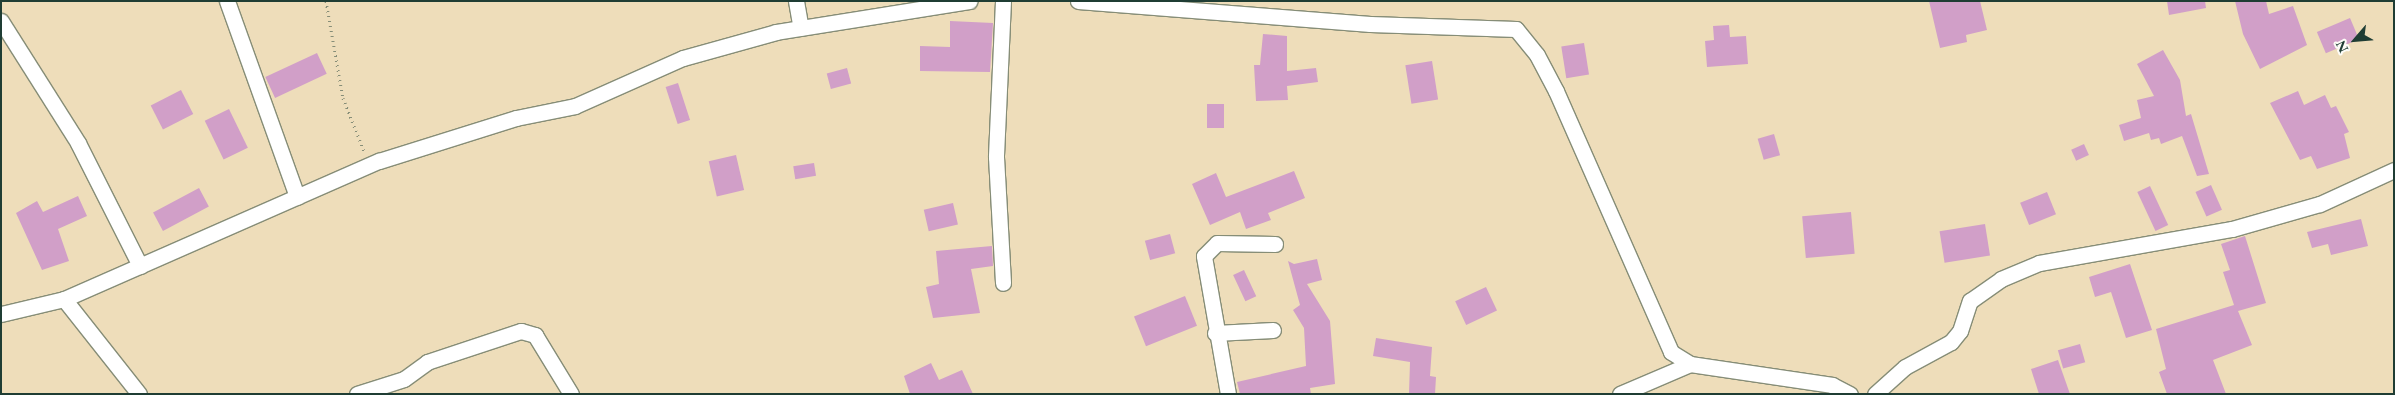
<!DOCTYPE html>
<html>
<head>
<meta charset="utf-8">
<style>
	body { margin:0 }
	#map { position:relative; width:2395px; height:395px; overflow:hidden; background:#eeddba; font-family:"EB Garamond",serif }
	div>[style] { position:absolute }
	.building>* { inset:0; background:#d19fc8; transform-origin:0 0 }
	.path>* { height:3px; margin-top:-1.5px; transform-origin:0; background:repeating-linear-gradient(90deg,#868d77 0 1px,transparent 0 5px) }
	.roads { filter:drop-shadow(1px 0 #868d77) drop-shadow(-1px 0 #868d77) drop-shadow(0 1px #868d77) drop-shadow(0 -1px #868d77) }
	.street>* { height:15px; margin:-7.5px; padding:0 7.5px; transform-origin:7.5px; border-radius:7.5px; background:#fff }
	span { translate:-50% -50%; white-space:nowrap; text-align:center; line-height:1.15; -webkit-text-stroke:4.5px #fdfcf7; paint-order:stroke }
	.frame { position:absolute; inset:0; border:2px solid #1f3d34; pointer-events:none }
	.north { position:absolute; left:2330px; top:15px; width:50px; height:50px; -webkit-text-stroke:4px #fdfcf7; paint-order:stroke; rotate:243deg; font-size:14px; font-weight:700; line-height:20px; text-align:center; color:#1f3d34 }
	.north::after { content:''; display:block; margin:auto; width:18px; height:22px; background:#1f3d34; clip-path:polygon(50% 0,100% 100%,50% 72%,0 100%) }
</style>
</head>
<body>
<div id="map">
	<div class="building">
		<div style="clip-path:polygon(1929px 1px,1980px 1px,1987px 30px,1966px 35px,1967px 42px,1940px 48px)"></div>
		<div style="clip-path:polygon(2167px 1px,2205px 1px,2206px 8px,2169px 15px)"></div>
		<div style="clip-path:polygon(2235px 1px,2266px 1px,2269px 14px,2293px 6px,2307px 45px,2260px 69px,2243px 34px)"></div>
		<div style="left:2350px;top:18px;width:23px;height:36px;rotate:67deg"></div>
		<div style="clip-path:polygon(950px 21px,993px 23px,990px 72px,920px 71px,920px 46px,950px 47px)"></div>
		<div style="clip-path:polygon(1729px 25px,1730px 37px,1746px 36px,1748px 64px,1707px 67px,1705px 41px,1714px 40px,1713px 26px)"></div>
		<div style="clip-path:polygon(1263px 34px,1287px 36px,1287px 71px,1316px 68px,1318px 82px,1287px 86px,1288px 100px,1256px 101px,1254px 65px,1260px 65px)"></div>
		<div style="left:1584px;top:43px;width:32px;height:23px;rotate:81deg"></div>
		<div style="clip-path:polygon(2163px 50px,2180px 80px,2186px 116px,2191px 114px,2209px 174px,2197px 176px,2182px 136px,2161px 144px,2159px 138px,2151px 140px,2149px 133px,2124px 141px,2119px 125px,2141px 118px,2137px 100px,2154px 96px,2137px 64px)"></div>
		<div style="left:317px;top:53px;width:23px;height:57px;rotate:65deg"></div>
		<div style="left:1432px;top:61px;width:39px;height:27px;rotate:81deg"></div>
		<div style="left:847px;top:68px;width:16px;height:21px;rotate:75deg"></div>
		<div style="left:678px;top:83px;width:39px;height:13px;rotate:72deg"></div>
		<div style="left:181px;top:90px;width:27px;height:34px;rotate:63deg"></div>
		<div style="clip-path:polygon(2298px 91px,2304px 105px,2325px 95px,2331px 108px,2336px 106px,2349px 132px,2344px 134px,2350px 158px,2317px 169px,2311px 156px,2300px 160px,2270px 103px)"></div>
		<div style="left:1207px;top:104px;width:17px;height:24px"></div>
		<div style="left:229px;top:109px;width:43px;height:27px;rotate:64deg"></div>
		<div style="left:1774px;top:134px;width:22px;height:17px;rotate:74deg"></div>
		<div style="left:2084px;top:144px;width:12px;height:14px;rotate:66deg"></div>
		<div style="left:736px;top:155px;width:36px;height:28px;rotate:77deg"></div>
		<div style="left:814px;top:163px;width:13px;height:21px;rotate:81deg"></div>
		<div style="clip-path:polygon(1294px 171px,1305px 198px,1268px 213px,1271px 220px,1246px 229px,1240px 212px,1210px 225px,1192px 184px,1216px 173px,1226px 197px)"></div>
		<div style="left:2211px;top:185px;width:27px;height:17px;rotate:66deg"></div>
		<div style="left:2150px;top:186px;width:43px;height:14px;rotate:65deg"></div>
		<div style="left:199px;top:188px;width:21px;height:52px;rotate:62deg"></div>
		<div style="left:2047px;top:192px;width:24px;height:29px;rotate:68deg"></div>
		<div style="clip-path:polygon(78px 196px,87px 216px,58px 229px,69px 261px,42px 270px,16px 213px,37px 201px,43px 212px)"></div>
		<div style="left:953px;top:203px;width:22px;height:30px;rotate:77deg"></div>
		<div style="left:1851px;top:212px;width:42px;height:49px;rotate:85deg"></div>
		<div style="clip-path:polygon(2361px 219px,2368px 246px,2331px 255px,2328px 244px,2312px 248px,2307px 232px)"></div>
		<div style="left:1985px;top:224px;width:32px;height:46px;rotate:81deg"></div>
		<div style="left:1170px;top:234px;width:20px;height:26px;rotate:75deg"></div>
		<div style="clip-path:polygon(2245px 236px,2266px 303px,2238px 311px,2252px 345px,2213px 360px,2226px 394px,2167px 394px,2159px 372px,2166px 369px,2156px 329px,2234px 305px,2223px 272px,2230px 270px,2221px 244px)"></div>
		<div style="clip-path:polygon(992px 246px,993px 266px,971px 269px,980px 313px,933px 318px,926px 287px,939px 284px,936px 251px)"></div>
		<div style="clip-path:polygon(1317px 259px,1322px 280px,1307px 284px,1330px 321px,1335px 384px,1310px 388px,1311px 394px,1240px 394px,1237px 382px,1306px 366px,1304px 328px,1293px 310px,1300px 305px,1288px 261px,1294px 264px)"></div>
		<div style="clip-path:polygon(2130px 264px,2152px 330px,2126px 338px,2111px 292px,2095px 297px,2089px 277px)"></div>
		<div style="left:1244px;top:270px;width:29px;height:12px;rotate:65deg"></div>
		<div style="left:1486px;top:287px;width:26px;height:34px;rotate:65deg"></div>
		<div style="left:1185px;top:296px;width:32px;height:55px;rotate:68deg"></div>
		<div style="clip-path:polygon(1376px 338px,1432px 347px,1430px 376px,1436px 377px,1435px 394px,1409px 394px,1410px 362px,1373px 356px)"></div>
		<div style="left:2080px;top:344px;width:19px;height:23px;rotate:74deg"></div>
		<div style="clip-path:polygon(2058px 360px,2070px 394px,2039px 394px,2031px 369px)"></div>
		<div style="clip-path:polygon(931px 363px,939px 380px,962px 370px,973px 394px,910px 394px,904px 376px)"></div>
	</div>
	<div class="path">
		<div style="left:326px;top:1px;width:98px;rotate:80.1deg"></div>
		<div style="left:343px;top:98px;width:57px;rotate:68.4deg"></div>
	</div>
	<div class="roads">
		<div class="street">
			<div style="left:227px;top:1px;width:208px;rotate:70.3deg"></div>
			<div style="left:796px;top:1px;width:27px;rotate:80deg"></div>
			<div style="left:1003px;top:1px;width:156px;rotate:92.6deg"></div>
			<div style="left:996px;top:157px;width:126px;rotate:86.8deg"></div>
			<div style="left:1078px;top:1px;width:293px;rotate:4.5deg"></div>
			<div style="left:1370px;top:24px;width:146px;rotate:2deg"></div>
			<div style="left:1516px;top:29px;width:33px;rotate:51deg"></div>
			<div style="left:1537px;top:55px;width:41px;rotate:62.2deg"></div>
			<div style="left:1556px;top:91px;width:285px;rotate:66.2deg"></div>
			<div style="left:1671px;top:352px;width:22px;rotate:32deg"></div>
			<div style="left:1690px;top:364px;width:144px;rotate:8.4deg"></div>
			<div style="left:1832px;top:385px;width:20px;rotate:27deg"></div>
			<div style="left:1px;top:21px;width:144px;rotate:57.7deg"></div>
			<div style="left:78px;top:143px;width:138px;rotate:63.2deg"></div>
			<div style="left:64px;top:299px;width:121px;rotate:51.7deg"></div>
			<div style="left:1px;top:314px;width:65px;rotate:-13.4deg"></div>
			<div style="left:64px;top:299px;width:344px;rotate:-23.7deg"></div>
			<div style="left:379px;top:161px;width:144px;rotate:-17.4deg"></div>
			<div style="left:516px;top:118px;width:60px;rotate:-11.5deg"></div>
			<div style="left:575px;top:106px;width:118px;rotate:-24deg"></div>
			<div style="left:683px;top:58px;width:97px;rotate:-15.6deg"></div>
			<div style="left:776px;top:32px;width:196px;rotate:-9.1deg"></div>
			<div style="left:1215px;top:333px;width:58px;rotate:-3deg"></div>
			<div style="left:357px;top:394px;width:49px;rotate:-17.7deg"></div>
			<div style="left:404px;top:379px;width:29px;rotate:-36deg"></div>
			<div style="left:427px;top:362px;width:99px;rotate:-18.3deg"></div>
			<div style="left:521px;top:331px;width:15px;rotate:16deg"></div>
			<div style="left:535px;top:335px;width:69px;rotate:58.6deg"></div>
			<div style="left:1228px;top:394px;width:140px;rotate:-99.9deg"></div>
			<div style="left:1204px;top:256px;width:18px;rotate:-45deg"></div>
			<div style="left:1217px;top:243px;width:58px;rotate:1deg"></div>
			<div style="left:1620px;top:394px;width:76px;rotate:-23.2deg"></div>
			<div style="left:1875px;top:394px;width:40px;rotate:-42deg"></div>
			<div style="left:1905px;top:367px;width:52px;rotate:-28.5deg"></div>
			<div style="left:1951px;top:342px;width:14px;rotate:-51deg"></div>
			<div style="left:1960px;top:331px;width:32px;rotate:-72deg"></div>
			<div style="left:1970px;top:301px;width:38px;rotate:-35deg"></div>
			<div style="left:2001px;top:279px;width:41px;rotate:-22.8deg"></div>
			<div style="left:2039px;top:263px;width:196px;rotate:-10deg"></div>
			<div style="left:2232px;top:229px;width:91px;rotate:-15.9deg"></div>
			<div style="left:2320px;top:204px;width:81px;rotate:-24.7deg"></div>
		</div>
	</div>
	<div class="frame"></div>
	<div class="north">N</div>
</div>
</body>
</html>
